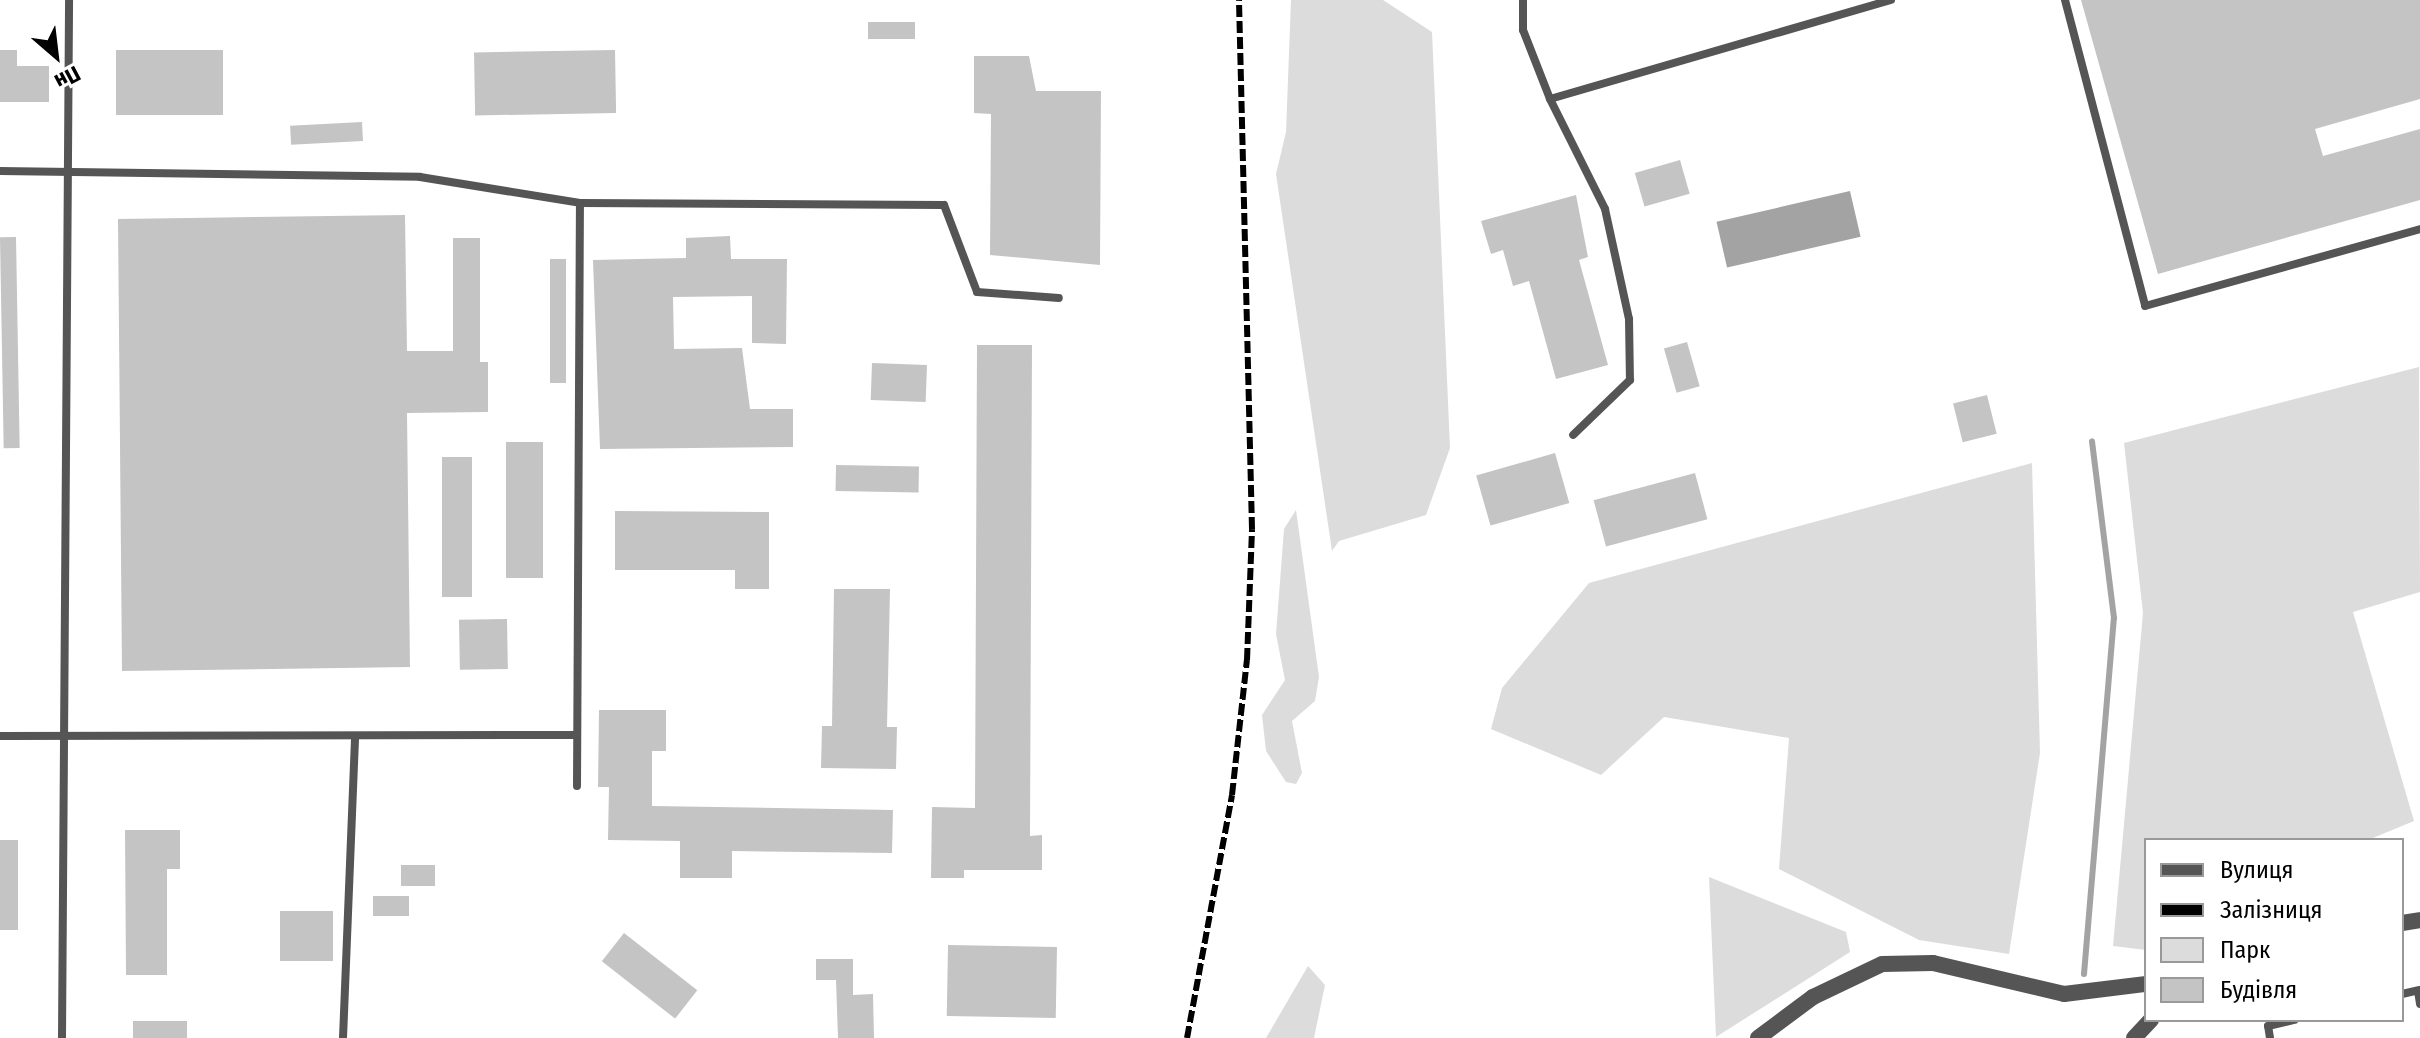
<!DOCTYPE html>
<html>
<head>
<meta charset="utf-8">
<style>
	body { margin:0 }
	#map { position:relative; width:2420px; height:1038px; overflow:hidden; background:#fff; font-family:"Fira Sans Condensed",sans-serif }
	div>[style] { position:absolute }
	.green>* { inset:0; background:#dcdcdc }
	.water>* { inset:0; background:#a3a3a3; transform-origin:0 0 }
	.stream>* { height:6px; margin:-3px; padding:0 3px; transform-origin:3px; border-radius:3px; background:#a3a3a3 }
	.building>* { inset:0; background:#c4c4c4; transform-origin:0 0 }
	.service>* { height:8px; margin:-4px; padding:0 4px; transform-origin:4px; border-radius:4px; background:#555 }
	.minor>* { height:16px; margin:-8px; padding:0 8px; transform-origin:8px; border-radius:8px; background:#555 }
	.rail>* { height:6px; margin-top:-3px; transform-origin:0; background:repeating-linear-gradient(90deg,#000 0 12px,transparent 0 16px) }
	span { translate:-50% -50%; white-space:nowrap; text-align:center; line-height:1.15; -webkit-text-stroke:6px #fff; paint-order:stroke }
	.legend { position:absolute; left:2144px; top:838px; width:260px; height:184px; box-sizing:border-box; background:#fff; border:2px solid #999; margin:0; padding:10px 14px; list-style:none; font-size:24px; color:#000 }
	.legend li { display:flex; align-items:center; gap:16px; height:40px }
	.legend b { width:40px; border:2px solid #999 }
	.north { position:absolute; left:16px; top:16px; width:80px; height:80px; -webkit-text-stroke:6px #fff; paint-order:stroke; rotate:152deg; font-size:22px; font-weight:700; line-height:32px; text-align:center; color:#000 }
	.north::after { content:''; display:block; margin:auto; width:28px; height:36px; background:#000; clip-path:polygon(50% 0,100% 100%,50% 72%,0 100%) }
</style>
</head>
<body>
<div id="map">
	<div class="green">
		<div style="clip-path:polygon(1291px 0,1383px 0,1432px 32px,1450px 448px,1426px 515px,1339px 541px,1332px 551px,1276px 174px,1286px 132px)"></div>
		<div style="clip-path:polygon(2419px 367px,2420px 592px,2353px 612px,2414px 821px,2368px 840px,2146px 840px,2146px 950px,2113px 946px,2143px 613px,2124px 443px)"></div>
		<div style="clip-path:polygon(2032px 463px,2040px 753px,2009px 954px,1919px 940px,1779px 869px,1789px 738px,1664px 717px,1601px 775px,1491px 729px,1502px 688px,1589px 583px)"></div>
		<div style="clip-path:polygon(1296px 510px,1319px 677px,1315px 701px,1292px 721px,1302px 773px,1296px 784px,1286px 782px,1266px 751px,1262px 715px,1285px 680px,1276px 634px,1284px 529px)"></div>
		<div style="clip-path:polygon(1709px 877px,1846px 932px,1850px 952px,1716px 1037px)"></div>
		<div style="clip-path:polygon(1308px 966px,1325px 985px,1314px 1038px,1266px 1038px)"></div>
	</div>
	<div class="water">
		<div style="left:1850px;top:191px;width:47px;height:137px;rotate:77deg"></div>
	</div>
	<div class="stream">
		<div style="left:2084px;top:974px;width:357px;rotate:-85.2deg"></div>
		<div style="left:2114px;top:618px;width:178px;rotate:-97.1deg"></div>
	</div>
	<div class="building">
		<div style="clip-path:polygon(2081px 0,2420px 0,2420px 99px,2315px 129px,2323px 156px,2420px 129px,2420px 200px,2158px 274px)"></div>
		<div style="left:868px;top:22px;width:47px;height:17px"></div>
		<div style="clip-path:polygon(0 50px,17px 50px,17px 66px,49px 66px,49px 102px,0 102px)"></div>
		<div style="left:116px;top:50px;width:107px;height:65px"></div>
		<div style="left:615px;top:50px;width:63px;height:141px;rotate:89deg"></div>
		<div style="clip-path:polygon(974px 56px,1029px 56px,1036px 91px,1101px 91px,1100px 265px,990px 255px,991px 114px,974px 113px)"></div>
		<div style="left:362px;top:122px;width:19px;height:72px;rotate:87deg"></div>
		<div style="left:1680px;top:160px;width:35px;height:47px;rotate:74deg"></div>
		<div style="clip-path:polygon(1576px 195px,1588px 257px,1579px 260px,1608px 365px,1556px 379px,1529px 281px,1513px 286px,1503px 250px,1491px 254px,1481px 221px)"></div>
		<div style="clip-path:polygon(405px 215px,407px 351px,453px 351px,453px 238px,480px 238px,480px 362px,488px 362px,488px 412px,407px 413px,410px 667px,122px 671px,118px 219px)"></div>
		<div style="clip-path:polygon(730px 236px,731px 259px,787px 259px,786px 344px,752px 343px,752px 296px,673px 297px,674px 349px,742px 348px,750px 409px,793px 409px,793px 447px,600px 449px,593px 260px,686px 258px,686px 238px)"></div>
		<div style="left:16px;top:237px;width:211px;height:16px;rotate:89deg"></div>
		<div style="left:550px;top:259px;width:16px;height:124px"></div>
		<div style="left:1687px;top:342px;width:46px;height:24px;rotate:74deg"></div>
		<div style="clip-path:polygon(977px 345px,1032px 345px,1030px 836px,1042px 835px,1042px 870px,964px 870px,964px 878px,931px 878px,932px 807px,975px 808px)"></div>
		<div style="left:872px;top:363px;width:55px;height:37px;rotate:2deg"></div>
		<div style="left:1987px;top:395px;width:40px;height:35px;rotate:76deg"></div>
		<div style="left:506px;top:442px;width:37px;height:136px"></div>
		<div style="left:1555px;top:453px;width:52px;height:82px;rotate:74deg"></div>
		<div style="left:442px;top:457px;width:30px;height:140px"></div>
		<div style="left:836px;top:465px;width:83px;height:26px;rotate:1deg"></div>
		<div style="left:1695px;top:473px;width:48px;height:105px;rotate:75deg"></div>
		<div style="clip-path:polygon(615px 511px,769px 512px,769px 589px,735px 589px,735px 570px,615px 570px)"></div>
		<div style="clip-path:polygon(834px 589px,890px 589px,887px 727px,897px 727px,896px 769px,821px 768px,822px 726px,832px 726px)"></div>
		<div style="left:507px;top:619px;width:50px;height:48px;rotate:89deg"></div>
		<div style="clip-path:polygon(599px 710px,666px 710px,666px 751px,652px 751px,652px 806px,893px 810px,892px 853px,732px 851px,732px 878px,680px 878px,680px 841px,608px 840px,609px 787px,598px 787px)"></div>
		<div style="clip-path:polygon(125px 830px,180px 830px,180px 869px,167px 869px,167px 975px,126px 975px)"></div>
		<div style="left:18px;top:840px;width:90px;height:18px;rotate:90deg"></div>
		<div style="left:401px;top:865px;width:34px;height:21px"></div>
		<div style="left:409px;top:896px;width:20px;height:36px;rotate:90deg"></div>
		<div style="left:333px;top:911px;width:50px;height:53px;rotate:90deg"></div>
		<div style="left:624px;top:933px;width:93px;height:36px;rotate:38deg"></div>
		<div style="left:948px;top:945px;width:109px;height:71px;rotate:1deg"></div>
		<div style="clip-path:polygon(816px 959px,853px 959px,853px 995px,873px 994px,874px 1038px,838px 1038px,836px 980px,816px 980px)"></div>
		<div style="left:133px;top:1021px;width:54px;height:17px"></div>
	</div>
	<div class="service">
		<div style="left:1523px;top:0;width:30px;rotate:90deg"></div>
		<div style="left:1523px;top:30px;width:74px;rotate:68.6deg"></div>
		<div style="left:1550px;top:99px;width:355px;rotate:-16.2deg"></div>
		<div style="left:2065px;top:0;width:316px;rotate:75.3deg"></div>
		<div style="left:2145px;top:306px;width:286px;rotate:-15.6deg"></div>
		<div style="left:1550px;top:99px;width:123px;rotate:63.4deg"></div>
		<div style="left:1605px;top:209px;width:113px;rotate:77.7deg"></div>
		<div style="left:1629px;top:319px;width:61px;rotate:89.1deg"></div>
		<div style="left:1630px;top:380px;width:79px;rotate:136deg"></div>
		<div style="left:0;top:171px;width:420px;rotate:0.8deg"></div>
		<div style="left:420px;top:177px;width:162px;rotate:9.2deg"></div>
		<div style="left:580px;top:203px;width:364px;rotate:0.3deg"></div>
		<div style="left:944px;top:205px;width:93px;rotate:69.2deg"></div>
		<div style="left:977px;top:292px;width:82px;rotate:4.2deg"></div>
		<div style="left:0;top:736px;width:577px;rotate:-0.1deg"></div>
		<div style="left:577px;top:786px;width:583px;rotate:-89.71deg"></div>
		<div style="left:2418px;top:991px;width:13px;rotate:81deg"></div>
		<div style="left:2402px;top:994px;width:18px;rotate:-13deg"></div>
		<div style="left:62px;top:1038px;width:1038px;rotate:-89.61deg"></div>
		<div style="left:343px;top:1038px;width:301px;rotate:-87.7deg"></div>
		<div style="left:2270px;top:1038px;width:12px;rotate:-99deg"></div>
		<div style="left:2268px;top:1026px;width:27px;rotate:-13deg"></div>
	</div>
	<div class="minor">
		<div style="left:2402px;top:923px;width:18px;rotate:-9deg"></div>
		<div style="left:1758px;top:1038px;width:69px;rotate:-36.7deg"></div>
		<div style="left:1813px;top:997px;width:76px;rotate:-25.6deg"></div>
		<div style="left:1882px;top:964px;width:51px;rotate:-1.1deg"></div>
		<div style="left:1933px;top:963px;width:135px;rotate:13.3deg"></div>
		<div style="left:2064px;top:994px;width:83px;rotate:-7deg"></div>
		<div style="left:2134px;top:1038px;width:25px;rotate:-47deg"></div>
	</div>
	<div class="rail">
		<div style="left:1187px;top:1038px;width:247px;rotate:-79.5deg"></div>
		<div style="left:1232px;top:795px;width:136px;rotate:-83.7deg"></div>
		<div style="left:1247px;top:660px;width:131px;rotate:-87.8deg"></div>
		<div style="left:1252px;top:529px;width:529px;rotate:-91.41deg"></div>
	</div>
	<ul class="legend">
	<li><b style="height:10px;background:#555"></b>Вулиця</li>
	<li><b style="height:10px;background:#000"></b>Залізниця</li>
	<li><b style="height:22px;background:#dcdcdc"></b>Парк</li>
	<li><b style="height:22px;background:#c4c4c4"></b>Будівля</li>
	</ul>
	<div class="north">Пн</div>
</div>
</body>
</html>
